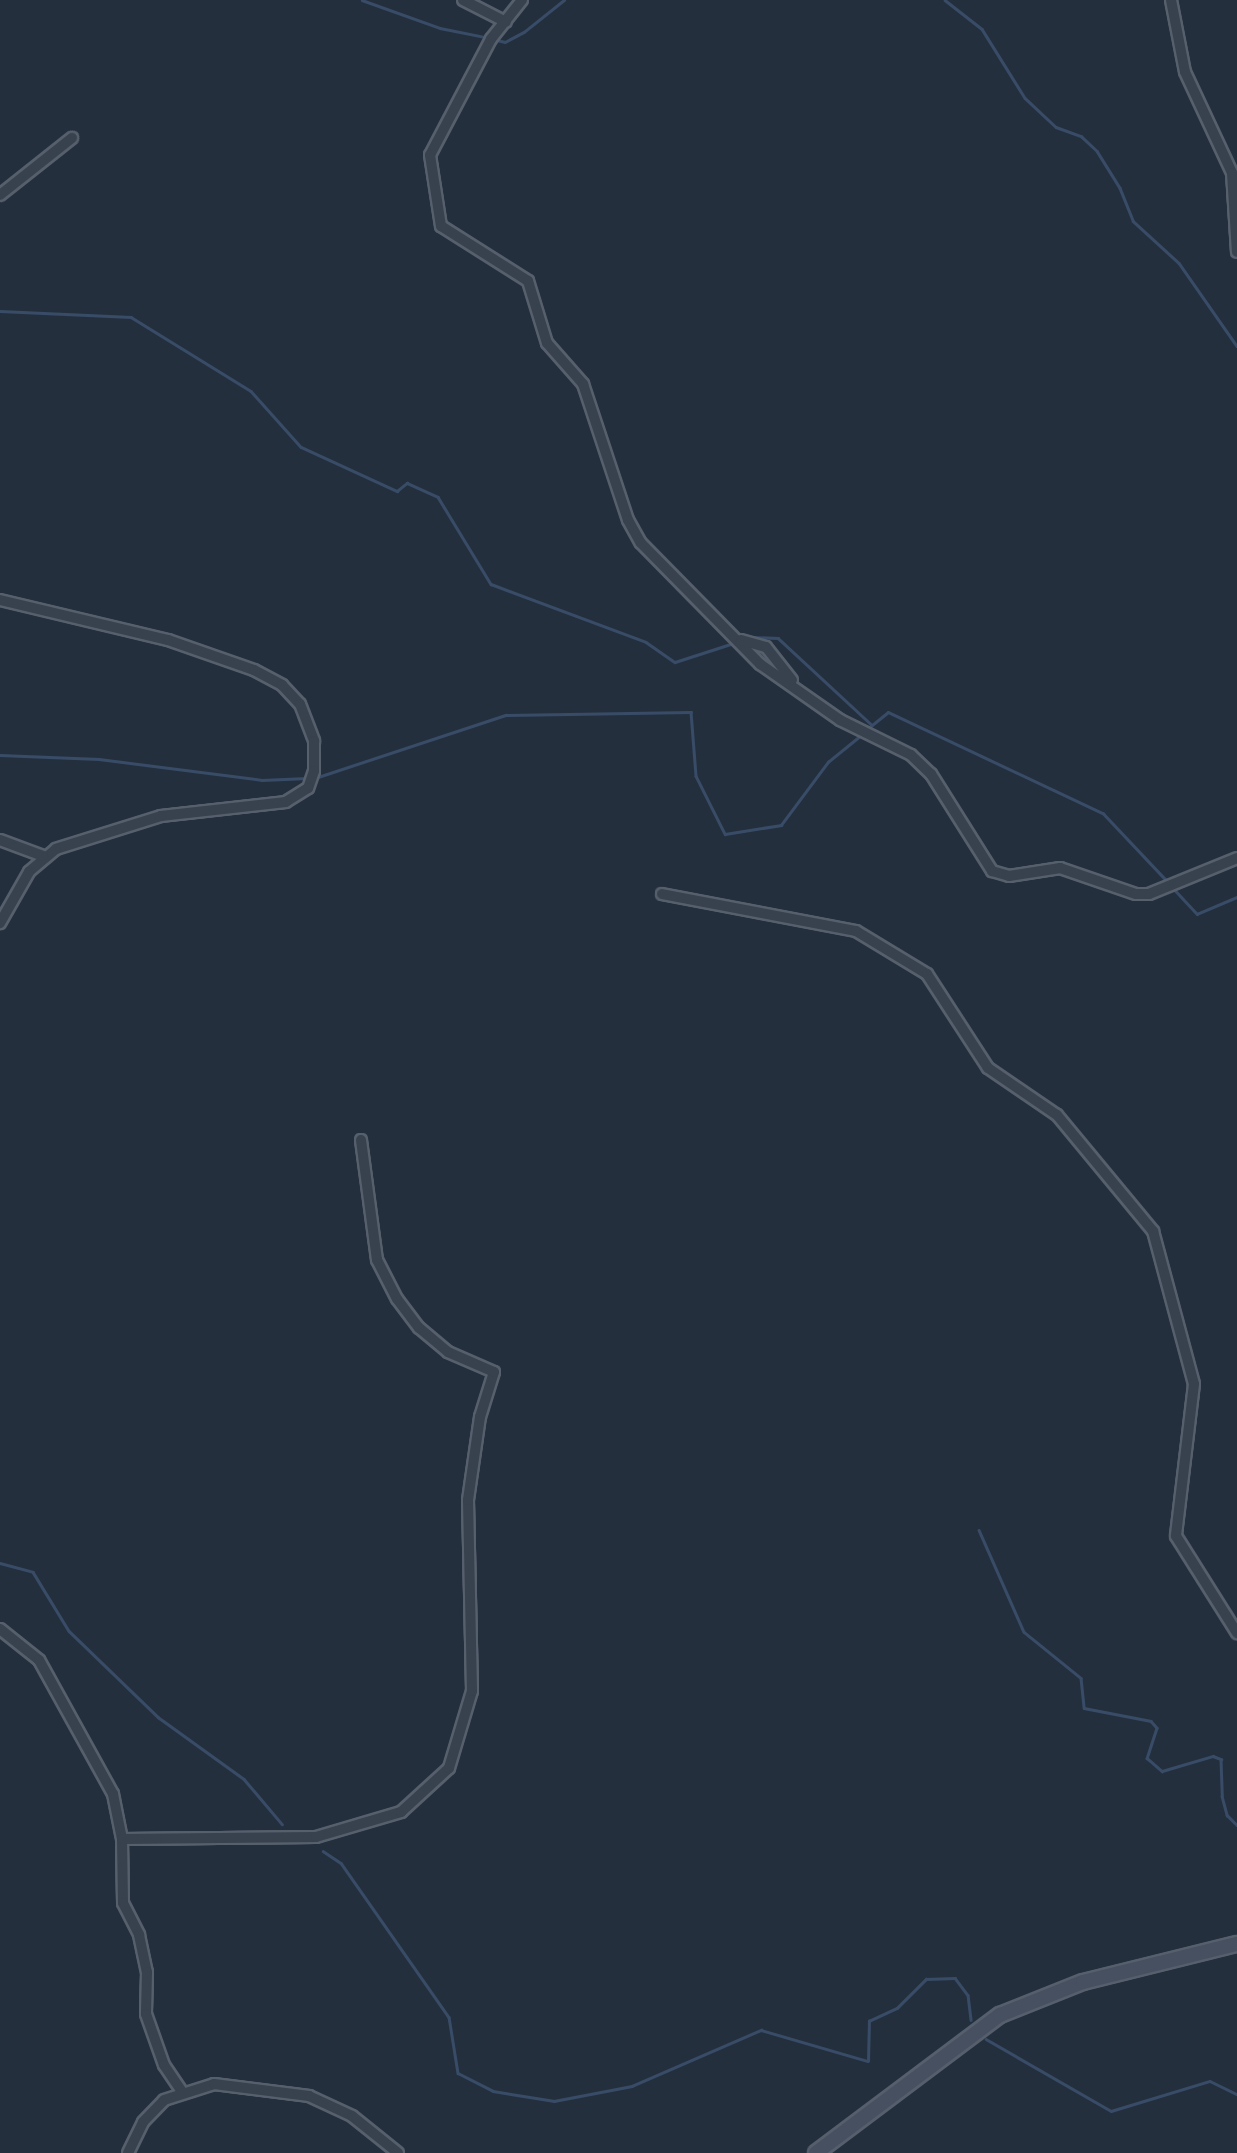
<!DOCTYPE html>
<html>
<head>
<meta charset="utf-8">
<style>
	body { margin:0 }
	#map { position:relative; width:1237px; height:2153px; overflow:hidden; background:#242f3e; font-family:"PT Sans",sans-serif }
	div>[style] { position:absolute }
	.stream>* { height:2.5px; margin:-1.25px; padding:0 1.25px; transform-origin:1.25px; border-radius:1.25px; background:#394c67 }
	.roads { filter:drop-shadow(2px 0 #565f6c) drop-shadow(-2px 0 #565f6c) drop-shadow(0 2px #565f6c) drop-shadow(0 -2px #565f6c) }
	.street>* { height:10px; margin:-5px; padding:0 5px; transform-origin:5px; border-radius:5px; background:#38414e }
	.secondary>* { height:14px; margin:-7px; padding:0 7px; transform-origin:7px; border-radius:7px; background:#465061 }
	span { translate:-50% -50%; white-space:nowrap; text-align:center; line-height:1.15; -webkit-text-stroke:8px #1d2633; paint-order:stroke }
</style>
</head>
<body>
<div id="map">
	<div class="stream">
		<div style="left:362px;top:0;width:83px;rotate:19.7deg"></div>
		<div style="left:440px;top:28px;width:46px;rotate:11.3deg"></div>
		<div style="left:945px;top:0;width:47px;rotate:38.1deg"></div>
		<div style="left:982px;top:29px;width:81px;rotate:58.1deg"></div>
		<div style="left:1025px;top:98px;width:42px;rotate:43.1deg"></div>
		<div style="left:1056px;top:127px;width:27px;rotate:20deg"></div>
		<div style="left:1081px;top:136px;width:22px;rotate:43deg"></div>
		<div style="left:1097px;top:151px;width:44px;rotate:58.1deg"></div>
		<div style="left:1120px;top:188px;width:35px;rotate:68deg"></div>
		<div style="left:1133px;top:221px;width:62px;rotate:42.4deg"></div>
		<div style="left:1179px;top:263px;width:101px;rotate:55.1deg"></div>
		<div style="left:497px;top:40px;width:8px;rotate:14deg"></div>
		<div style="left:505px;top:42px;width:21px;rotate:-28deg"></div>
		<div style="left:524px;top:32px;width:51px;rotate:-38.7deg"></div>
		<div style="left:0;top:311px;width:131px;rotate:2.6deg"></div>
		<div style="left:131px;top:317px;width:141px;rotate:31.7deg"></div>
		<div style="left:251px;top:391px;width:75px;rotate:48.2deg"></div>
		<div style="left:301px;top:447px;width:106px;rotate:24.6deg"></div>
		<div style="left:397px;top:491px;width:13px;rotate:-39deg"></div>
		<div style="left:407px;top:483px;width:34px;rotate:24deg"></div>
		<div style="left:438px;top:497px;width:102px;rotate:58.7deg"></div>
		<div style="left:491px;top:584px;width:165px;rotate:20.5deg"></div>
		<div style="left:646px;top:642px;width:35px;rotate:35deg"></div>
		<div style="left:675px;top:662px;width:62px;rotate:-17.9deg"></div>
		<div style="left:751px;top:637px;width:27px;rotate:2deg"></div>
		<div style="left:778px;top:638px;width:128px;rotate:42.8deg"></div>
		<div style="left:866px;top:730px;width:28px;rotate:-39deg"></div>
		<div style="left:888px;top:712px;width:238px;rotate:25.2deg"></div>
		<div style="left:1103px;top:813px;width:96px;rotate:46.7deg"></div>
		<div style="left:0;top:755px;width:99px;rotate:2.3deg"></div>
		<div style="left:99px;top:759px;width:164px;rotate:7.3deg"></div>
		<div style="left:262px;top:780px;width:45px;rotate:-2.5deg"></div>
		<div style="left:315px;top:778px;width:201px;rotate:-18.3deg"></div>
		<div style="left:506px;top:715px;width:185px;rotate:-0.9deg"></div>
		<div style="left:691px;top:712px;width:64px;rotate:85.5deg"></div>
		<div style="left:696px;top:776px;width:65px;rotate:63.4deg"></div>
		<div style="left:725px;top:834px;width:57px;rotate:-9.1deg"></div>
		<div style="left:781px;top:825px;width:79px;rotate:-53.3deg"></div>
		<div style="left:828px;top:762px;width:41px;rotate:-39.1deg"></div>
		<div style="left:1174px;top:889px;width:34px;rotate:47deg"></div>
		<div style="left:1197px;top:914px;width:43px;rotate:-23deg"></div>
		<div style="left:979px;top:1530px;width:111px;rotate:66.2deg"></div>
		<div style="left:1024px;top:1632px;width:73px;rotate:38.9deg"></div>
		<div style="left:1081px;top:1678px;width:30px;rotate:84deg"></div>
		<div style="left:1084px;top:1708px;width:68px;rotate:11deg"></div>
		<div style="left:1151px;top:1721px;width:9px;rotate:49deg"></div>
		<div style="left:1157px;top:1728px;width:32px;rotate:108deg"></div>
		<div style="left:1147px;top:1758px;width:20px;rotate:41deg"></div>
		<div style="left:1162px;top:1771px;width:53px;rotate:-16.4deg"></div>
		<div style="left:1213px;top:1756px;width:9px;rotate:21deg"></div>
		<div style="left:1221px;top:1759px;width:37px;rotate:88deg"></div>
		<div style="left:1222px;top:1796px;width:20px;rotate:75deg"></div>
		<div style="left:1227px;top:1815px;width:14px;rotate:45deg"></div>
		<div style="left:0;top:1563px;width:34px;rotate:15deg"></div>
		<div style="left:33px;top:1572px;width:69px;rotate:58.6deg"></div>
		<div style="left:69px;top:1631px;width:124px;rotate:44deg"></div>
		<div style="left:158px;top:1717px;width:106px;rotate:35.8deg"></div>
		<div style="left:244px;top:1779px;width:59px;rotate:49.8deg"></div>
		<div style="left:323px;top:1851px;width:22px;rotate:34deg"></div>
		<div style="left:341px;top:1863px;width:188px;rotate:55deg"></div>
		<div style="left:449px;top:2017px;width:57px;rotate:80.9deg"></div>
		<div style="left:458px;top:2073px;width:39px;rotate:27deg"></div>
		<div style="left:493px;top:2091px;width:62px;rotate:9.3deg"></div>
		<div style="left:554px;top:2101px;width:79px;rotate:-10.9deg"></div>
		<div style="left:632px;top:2086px;width:141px;rotate:-23.5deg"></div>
		<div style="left:761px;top:2030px;width:111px;rotate:16.2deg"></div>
		<div style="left:868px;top:2061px;width:40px;rotate:-88.6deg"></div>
		<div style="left:869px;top:2021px;width:31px;rotate:-25deg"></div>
		<div style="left:897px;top:2008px;width:41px;rotate:-45deg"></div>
		<div style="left:926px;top:1979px;width:29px;rotate:-2deg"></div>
		<div style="left:955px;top:1978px;width:21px;rotate:53deg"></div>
		<div style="left:968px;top:1995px;width:25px;rotate:83deg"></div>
		<div style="left:986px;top:2039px;width:144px;rotate:29.9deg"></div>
		<div style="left:1111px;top:2111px;width:103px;rotate:-16.9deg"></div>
		<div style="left:1210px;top:2081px;width:30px;rotate:26deg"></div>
	</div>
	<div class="roads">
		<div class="street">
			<div style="left:463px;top:0;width:48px;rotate:27.1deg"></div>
			<div style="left:522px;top:0;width:50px;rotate:128.5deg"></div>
			<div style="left:491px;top:39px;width:131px;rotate:117.7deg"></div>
			<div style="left:430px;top:155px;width:72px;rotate:81.2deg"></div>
			<div style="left:441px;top:226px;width:103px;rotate:32.3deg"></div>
			<div style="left:528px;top:281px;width:65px;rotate:73deg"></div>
			<div style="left:547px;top:343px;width:55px;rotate:48.7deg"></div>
			<div style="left:583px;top:384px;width:143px;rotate:71.7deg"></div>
			<div style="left:628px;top:520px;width:26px;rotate:61deg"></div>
			<div style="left:641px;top:543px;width:170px;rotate:45.5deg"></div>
			<div style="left:760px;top:664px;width:98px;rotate:35deg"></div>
			<div style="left:840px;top:720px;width:79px;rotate:26.2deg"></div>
			<div style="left:911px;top:755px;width:28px;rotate:44deg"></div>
			<div style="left:931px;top:774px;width:115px;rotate:57.8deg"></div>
			<div style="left:992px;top:871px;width:18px;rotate:16deg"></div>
			<div style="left:1009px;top:876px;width:52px;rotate:-8.9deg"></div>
			<div style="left:1060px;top:868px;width:80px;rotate:18.9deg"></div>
			<div style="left:1136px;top:894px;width:13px"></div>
			<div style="left:1149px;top:894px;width:95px;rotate:-22.2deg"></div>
			<div style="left:1171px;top:0;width:73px;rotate:79deg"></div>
			<div style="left:1185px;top:72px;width:111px;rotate:65deg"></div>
			<div style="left:1232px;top:173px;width:79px;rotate:86.4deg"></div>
			<div style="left:0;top:195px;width:92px;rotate:-38.4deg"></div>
			<div style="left:0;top:600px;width:173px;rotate:13.4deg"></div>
			<div style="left:168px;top:640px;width:91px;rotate:19.2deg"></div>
			<div style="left:254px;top:670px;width:32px;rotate:28deg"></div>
			<div style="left:282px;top:685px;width:26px;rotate:47deg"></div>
			<div style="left:300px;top:704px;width:40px;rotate:69deg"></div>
			<div style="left:314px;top:741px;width:30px;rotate:90deg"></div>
			<div style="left:314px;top:771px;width:18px;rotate:109deg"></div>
			<div style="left:308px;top:788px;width:26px;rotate:148deg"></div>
			<div style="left:286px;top:802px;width:126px;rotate:173.6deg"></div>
			<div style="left:161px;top:816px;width:110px;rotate:162.6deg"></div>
			<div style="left:56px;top:849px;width:35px;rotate:140deg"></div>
			<div style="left:29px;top:872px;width:59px;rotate:119.6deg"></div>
			<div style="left:741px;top:640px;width:26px;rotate:16deg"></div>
			<div style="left:766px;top:647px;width:42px;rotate:51.8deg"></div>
			<div style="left:0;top:840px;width:46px;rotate:20.4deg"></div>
			<div style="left:662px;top:894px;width:197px;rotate:10.8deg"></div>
			<div style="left:856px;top:931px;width:83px;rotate:31.2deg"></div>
			<div style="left:927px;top:974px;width:112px;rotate:57deg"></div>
			<div style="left:988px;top:1068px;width:83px;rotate:34.3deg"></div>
			<div style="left:1057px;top:1115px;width:151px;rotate:50.4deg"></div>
			<div style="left:1153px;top:1231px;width:158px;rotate:75deg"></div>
			<div style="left:1194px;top:1384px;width:153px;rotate:96.8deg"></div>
			<div style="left:1176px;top:1536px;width:115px;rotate:57.8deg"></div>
			<div style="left:0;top:1629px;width:50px;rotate:38.5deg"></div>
			<div style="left:39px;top:1660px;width:153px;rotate:61.1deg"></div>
			<div style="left:113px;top:1794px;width:46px;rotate:78.7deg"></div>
			<div style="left:122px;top:1839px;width:64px;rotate:89.1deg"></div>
			<div style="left:123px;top:1903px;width:36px;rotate:63deg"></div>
			<div style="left:139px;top:1935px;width:38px;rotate:78deg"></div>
			<div style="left:147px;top:1972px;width:42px;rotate:91.4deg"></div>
			<div style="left:146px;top:2014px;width:54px;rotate:70.6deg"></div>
			<div style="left:164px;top:2065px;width:32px;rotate:56deg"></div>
			<div style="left:122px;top:1839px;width:194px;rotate:-0.6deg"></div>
			<div style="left:316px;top:1837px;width:89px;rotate:-16.4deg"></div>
			<div style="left:401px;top:1812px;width:65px;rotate:-42.5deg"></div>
			<div style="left:449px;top:1768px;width:80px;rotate:-73.4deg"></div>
			<div style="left:472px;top:1691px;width:191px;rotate:-91.2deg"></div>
			<div style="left:468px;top:1500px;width:84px;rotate:-81.8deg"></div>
			<div style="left:480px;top:1417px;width:47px;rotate:-72.7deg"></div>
			<div style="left:494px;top:1372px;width:50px;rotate:-156.5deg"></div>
			<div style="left:448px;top:1352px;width:38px;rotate:-140deg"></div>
			<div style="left:419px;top:1328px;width:36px;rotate:-127deg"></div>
			<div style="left:397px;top:1299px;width:44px;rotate:-117.1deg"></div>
			<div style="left:377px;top:1260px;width:121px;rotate:-97.6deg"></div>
			<div style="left:128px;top:2153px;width:34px;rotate:-64deg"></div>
			<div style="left:143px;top:2122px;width:30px;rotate:-46deg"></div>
			<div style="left:164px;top:2100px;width:52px;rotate:-17.7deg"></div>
			<div style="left:214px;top:2084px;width:96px;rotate:7.2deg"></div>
			<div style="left:309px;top:2096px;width:47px;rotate:24.9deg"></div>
			<div style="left:352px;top:2116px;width:59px;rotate:38.8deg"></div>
		</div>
		<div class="secondary">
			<div style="left:816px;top:2153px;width:230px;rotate:-36.9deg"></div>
			<div style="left:1000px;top:2015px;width:89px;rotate:-21.7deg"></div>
			<div style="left:1083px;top:1982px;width:159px;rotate:-13.9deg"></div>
		</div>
	</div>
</div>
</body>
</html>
